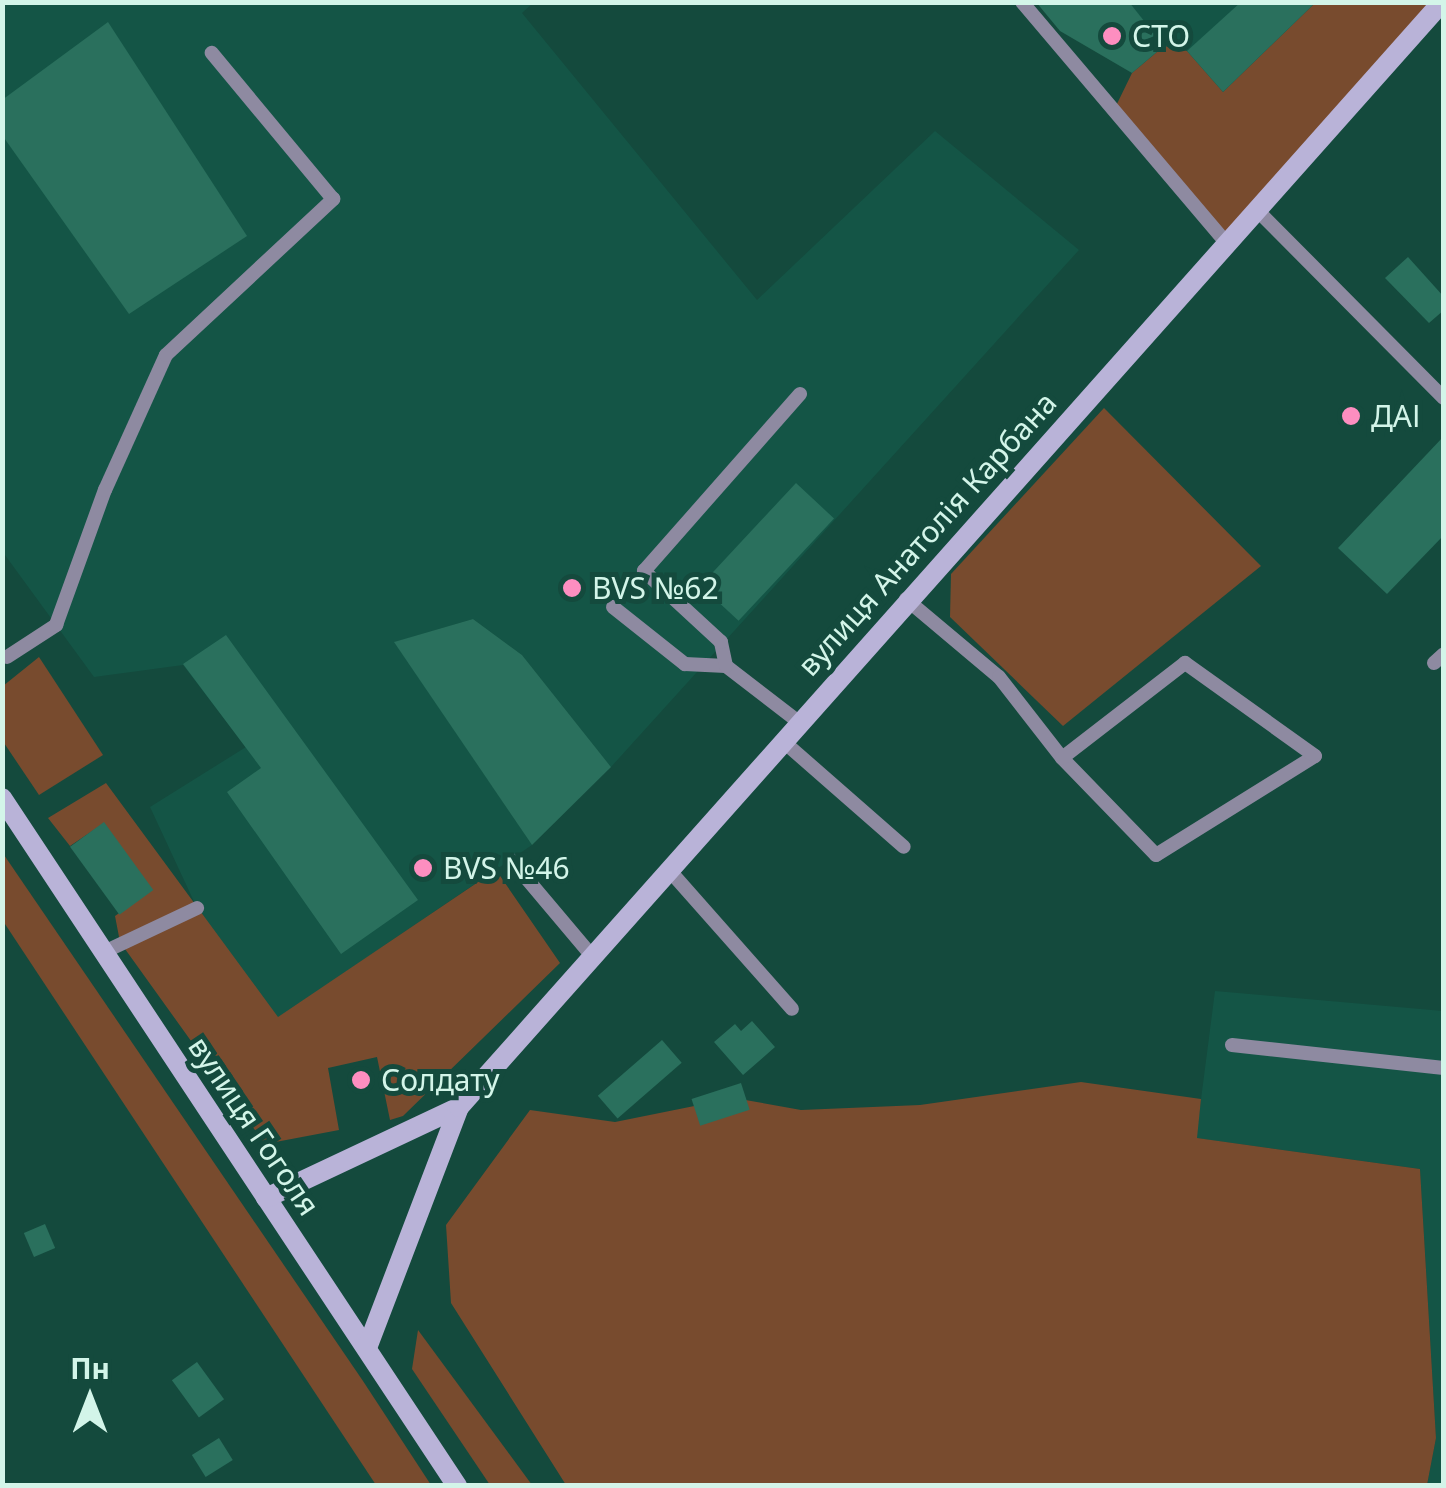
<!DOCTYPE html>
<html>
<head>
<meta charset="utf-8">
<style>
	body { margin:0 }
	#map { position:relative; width:1446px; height:1488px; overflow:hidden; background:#144a3d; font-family:"Noto Sans",sans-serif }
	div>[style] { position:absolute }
	.built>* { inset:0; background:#145546 }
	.green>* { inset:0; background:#784b2e }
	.building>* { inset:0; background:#2a705d; transform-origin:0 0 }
	.lane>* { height:14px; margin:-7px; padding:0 7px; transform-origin:7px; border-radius:7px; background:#8e8aa1 }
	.secondary>* { height:20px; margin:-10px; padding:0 10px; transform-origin:10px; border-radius:10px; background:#b9b3d8 }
	.dots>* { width:28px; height:28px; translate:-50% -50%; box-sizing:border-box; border:5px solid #144a3d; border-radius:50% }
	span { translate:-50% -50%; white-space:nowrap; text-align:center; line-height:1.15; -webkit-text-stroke:10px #144a3d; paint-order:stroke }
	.poi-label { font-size:30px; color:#d3f5e9 }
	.left { translate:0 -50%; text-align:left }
	.street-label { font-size:30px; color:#d3f5e9 }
	.frame { position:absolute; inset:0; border:5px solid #d3f5e9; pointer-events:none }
	.north { position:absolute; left:40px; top:1348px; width:100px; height:100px; -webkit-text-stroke:8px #144a3d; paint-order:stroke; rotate:0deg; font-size:28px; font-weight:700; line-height:40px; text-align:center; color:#d3f5e9 }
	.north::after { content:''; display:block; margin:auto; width:35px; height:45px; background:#d3f5e9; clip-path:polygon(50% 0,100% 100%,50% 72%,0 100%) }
</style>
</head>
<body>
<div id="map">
	<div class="built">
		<div style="clip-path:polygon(1305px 2px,1310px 8px,1223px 92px,1187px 51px,1164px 46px,1129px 3px)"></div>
		<div style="clip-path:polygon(3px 3px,533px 3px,522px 13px,757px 300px,935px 131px,1079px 250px,611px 767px,522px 655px,473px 619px,395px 642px,532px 845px,278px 1018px,197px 908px,150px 807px,246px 747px,183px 665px,94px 677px,2px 551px)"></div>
		<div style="clip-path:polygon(1215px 991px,1443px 1011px,1443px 1485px,1427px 1485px,1436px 1438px,1420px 1169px,1196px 1138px)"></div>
	</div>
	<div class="green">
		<div style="clip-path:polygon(1315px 3px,1442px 3px,1227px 244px,1114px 110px,1132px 73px,1164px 46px,1187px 51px,1223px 92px)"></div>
		<div style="clip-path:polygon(1104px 408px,1261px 566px,1063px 726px,950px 617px,951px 574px)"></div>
		<div style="clip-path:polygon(39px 657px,103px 755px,39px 795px,2px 740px,3px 686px)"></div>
		<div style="clip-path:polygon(106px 783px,278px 1017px,496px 870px,560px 963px,403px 1116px,390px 1120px,377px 1057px,328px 1068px,339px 1130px,265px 1144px,120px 942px,115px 916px,152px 890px,104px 823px,70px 846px,48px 818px)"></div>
		<div style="clip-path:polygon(2px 852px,363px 1381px,431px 1485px,376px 1485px,3px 921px)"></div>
		<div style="clip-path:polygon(1081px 1082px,1201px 1099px,1197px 1138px,1420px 1169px,1436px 1438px,1427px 1485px,566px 1485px,451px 1303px,446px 1225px,530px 1110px,615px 1122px,734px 1098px,801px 1110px,920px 1105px)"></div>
		<div style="clip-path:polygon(418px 1330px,532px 1485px,490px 1485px,412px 1369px)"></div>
	</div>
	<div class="building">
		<div style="clip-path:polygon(1036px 2px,1129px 2px,1164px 46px,1132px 73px,1060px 31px)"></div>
		<div style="clip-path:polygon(1241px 2px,1316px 2px,1223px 92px,1187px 51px)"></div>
		<div style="clip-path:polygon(108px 22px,247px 236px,129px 314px,2px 135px,2px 100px)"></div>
		<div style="clip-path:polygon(1408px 257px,1444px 297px,1444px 310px,1429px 323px,1385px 278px)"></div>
		<div style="clip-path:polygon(1444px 436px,1444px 535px,1387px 594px,1338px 548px)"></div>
		<div style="left:796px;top:483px;width:52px;height:140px;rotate:43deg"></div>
		<div style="clip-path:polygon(473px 619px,522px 655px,611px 767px,532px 845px,394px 642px)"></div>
		<div style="clip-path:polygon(226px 635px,418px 900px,341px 954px,227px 792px,261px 768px,183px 664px)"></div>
		<div style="left:104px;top:822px;width:84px;height:42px;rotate:54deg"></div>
		<div style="clip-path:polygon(752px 1021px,775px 1047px,743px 1075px,714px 1042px,735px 1024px,741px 1031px)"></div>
		<div style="left:662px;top:1040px;width:30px;height:85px;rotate:49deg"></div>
		<div style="left:741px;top:1083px;width:28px;height:52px;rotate:72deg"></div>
		<div style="left:45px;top:1224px;width:26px;height:23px;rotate:67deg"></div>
		<div style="left:197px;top:1362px;width:46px;height:31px;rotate:54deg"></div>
		<div style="left:219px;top:1438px;width:26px;height:32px;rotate:58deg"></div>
	</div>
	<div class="lane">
		<div style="left:1022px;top:2px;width:317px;rotate:49.7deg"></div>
		<div style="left:1257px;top:210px;width:265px;rotate:45.2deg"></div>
		<div style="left:906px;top:599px;width:121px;rotate:40deg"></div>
		<div style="left:999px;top:677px;width:103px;rotate:52.1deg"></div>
		<div style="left:1062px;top:758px;width:135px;rotate:45.9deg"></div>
		<div style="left:1156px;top:855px;width:187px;rotate:-31.9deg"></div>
		<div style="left:1315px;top:756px;width:160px;rotate:-144.4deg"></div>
		<div style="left:1185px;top:663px;width:155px;rotate:142.3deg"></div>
		<div style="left:613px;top:607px;width:92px;rotate:38.4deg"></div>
		<div style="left:685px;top:664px;width:41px;rotate:2.8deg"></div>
		<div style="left:726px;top:666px;width:93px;rotate:37.6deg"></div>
		<div style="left:7px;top:657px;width:59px;rotate:-33.1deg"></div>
		<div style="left:56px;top:625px;width:144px;rotate:-70.1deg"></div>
		<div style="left:105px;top:490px;width:148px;rotate:-65.7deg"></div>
		<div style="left:166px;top:355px;width:229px;rotate:-43deg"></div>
		<div style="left:333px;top:199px;width:190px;rotate:-129.7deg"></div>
		<div style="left:1434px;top:663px;width:13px;rotate:-42deg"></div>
		<div style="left:726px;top:666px;width:25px;rotate:-102deg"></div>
		<div style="left:721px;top:642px;width:105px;rotate:-137.3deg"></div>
		<div style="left:644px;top:571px;width:236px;rotate:-48.6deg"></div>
		<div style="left:784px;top:742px;width:159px;rotate:41.2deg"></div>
		<div style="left:511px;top:860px;width:124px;rotate:49.9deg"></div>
		<div style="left:670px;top:871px;width:184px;rotate:48.5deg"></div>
		<div style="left:104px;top:952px;width:103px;rotate:-25.3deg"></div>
		<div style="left:1232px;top:1045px;width:213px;rotate:6.2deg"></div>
	</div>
	<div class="secondary">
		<div style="left:2px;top:798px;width:825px;rotate:56.52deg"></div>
		<div style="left:266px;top:1198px;width:213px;rotate:-25.2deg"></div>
		<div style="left:367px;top:1348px;width:258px;rotate:-69.1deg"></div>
		<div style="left:459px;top:1107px;width:1479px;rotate:-48.34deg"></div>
	</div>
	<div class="dots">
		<div style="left:1112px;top:36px;background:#fd8ec0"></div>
		<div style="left:1351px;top:416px;background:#fd8ec0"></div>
		<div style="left:572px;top:588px;background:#fd8ec0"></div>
		<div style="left:423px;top:868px;background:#fd8ec0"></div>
		<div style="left:361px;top:1080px;background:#fd8ec0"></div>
	</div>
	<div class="poi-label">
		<span class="left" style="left:1132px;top:36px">СТО</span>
		<span class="left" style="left:1371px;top:416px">ДАІ</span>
		<span class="left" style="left:592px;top:588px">BVS №62</span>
		<span class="left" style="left:443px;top:868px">BVS №46</span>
		<span class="left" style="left:381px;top:1080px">Солдату</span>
	</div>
	<div class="street-label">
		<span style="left:927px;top:534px;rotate:-48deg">вулиця Анатолія Карбана</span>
		<span style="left:254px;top:1126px;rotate:56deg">вулиця Гоголя</span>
	</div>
	<div class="frame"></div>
	<div class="north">Пн</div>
</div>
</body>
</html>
